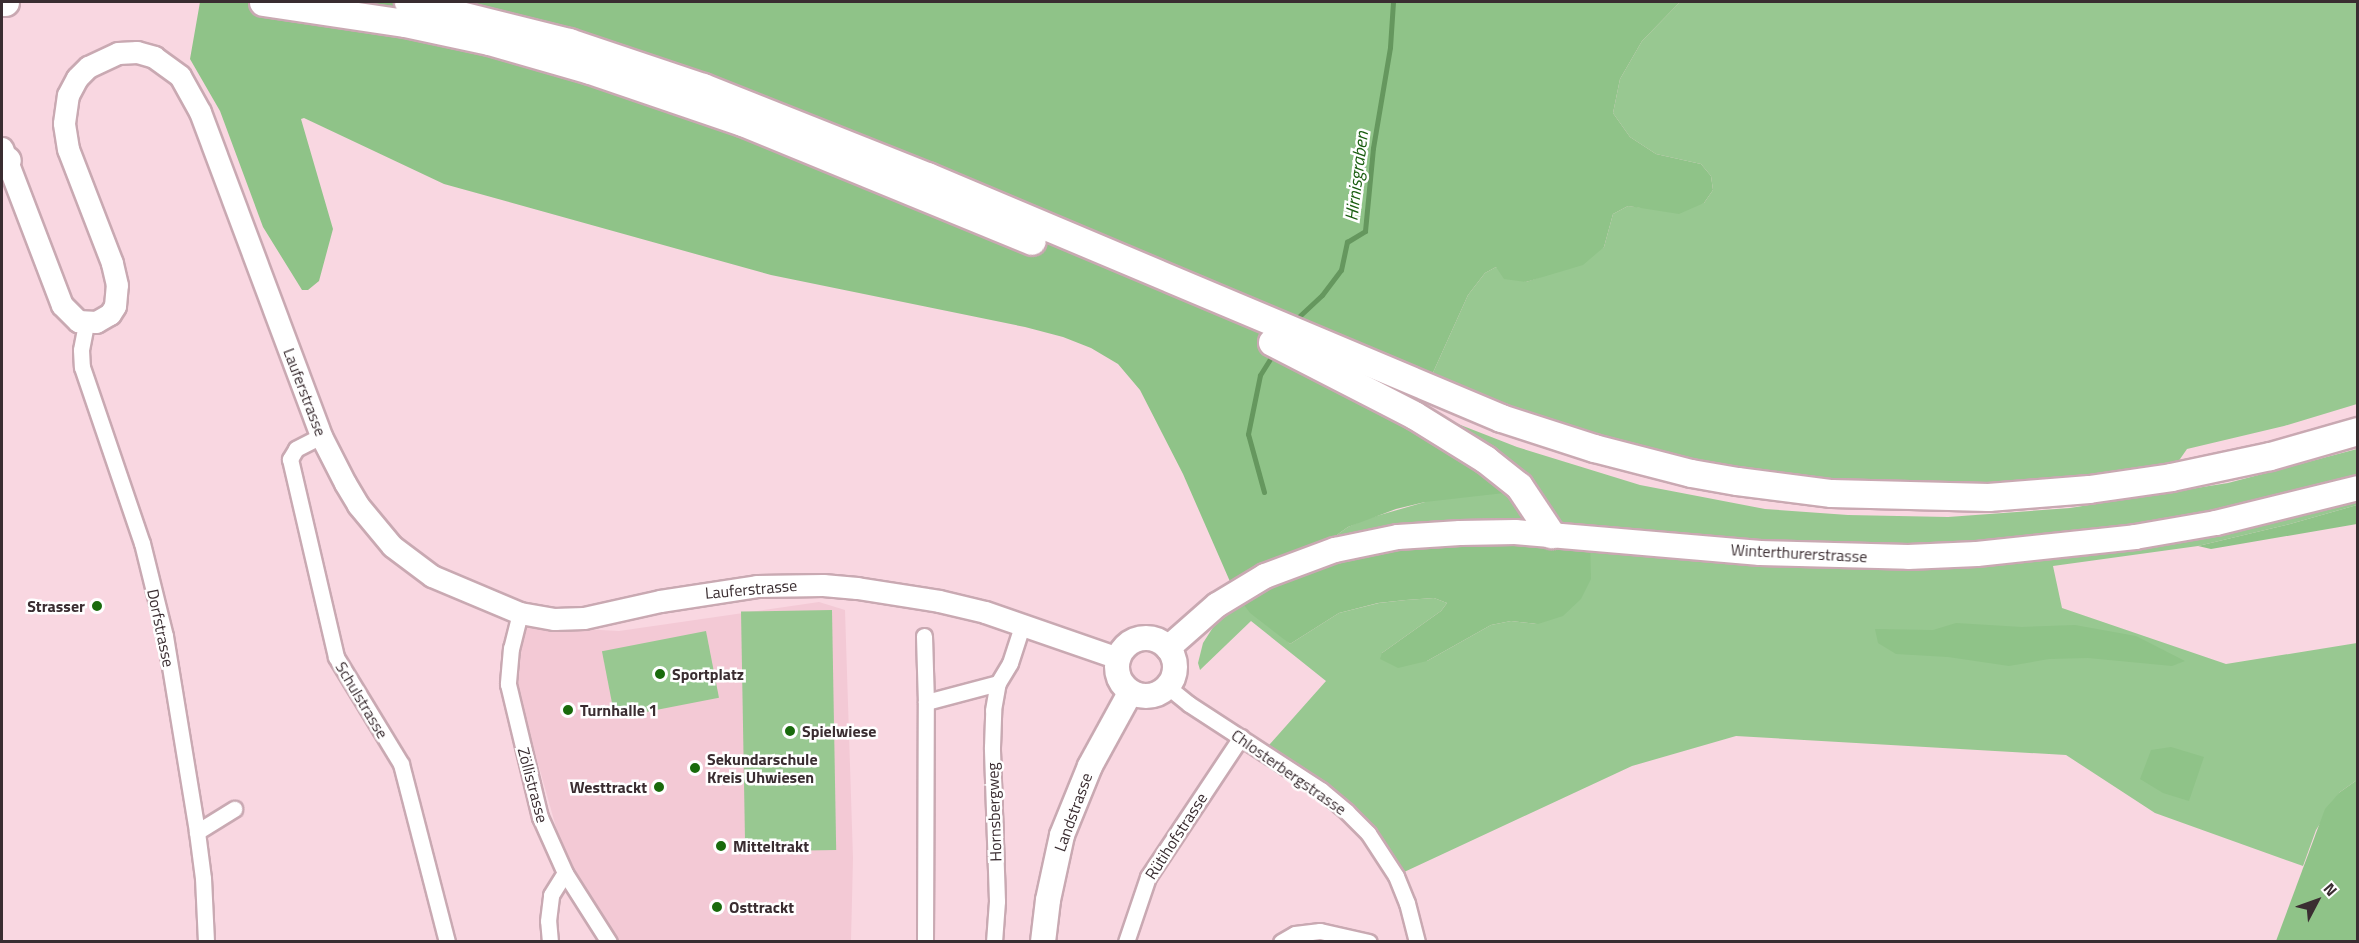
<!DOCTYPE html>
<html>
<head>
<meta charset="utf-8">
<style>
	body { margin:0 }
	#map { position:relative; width:2359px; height:943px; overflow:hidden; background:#f9d7e1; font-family:"Titillium Web",sans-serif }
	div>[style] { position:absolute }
	.built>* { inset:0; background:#f3c9d5 }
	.green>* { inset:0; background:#98c891; transform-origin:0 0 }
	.forest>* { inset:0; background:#8fc388 }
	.stream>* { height:5px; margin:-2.5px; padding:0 2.5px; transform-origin:2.5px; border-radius:2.5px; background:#65975e }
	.roads { filter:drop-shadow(2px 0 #c9a9b2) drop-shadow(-2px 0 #c9a9b2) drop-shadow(0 2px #c9a9b2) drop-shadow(0 -2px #c9a9b2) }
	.street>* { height:15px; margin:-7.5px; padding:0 7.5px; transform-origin:7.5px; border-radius:7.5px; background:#fff }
	.secondary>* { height:21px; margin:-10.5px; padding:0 10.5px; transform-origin:10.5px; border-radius:10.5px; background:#fff }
	.primary>* { height:24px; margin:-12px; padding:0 12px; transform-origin:12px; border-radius:12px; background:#fff }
	.primary>.ring { margin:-12px; padding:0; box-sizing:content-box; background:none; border:24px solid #fff; border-radius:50% }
	.highway>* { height:27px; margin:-13.5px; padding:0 13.5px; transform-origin:13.5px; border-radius:13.5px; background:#fff }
	.dots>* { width:16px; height:16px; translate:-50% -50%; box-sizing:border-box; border:3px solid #fff; border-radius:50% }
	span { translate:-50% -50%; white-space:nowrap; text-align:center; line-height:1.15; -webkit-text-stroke:5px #fff; paint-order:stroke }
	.street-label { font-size:16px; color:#3a2d31 }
	.poi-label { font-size:16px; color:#3a2d31; font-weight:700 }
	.right { translate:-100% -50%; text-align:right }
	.left { translate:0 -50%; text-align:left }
	.water-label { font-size:18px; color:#195d0f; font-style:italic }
	.frame { position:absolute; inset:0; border:3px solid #3a2d31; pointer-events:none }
	.north { position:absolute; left:2287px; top:871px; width:60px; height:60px; -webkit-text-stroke:4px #fff; paint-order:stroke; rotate:49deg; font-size:16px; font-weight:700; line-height:24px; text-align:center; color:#3a2d31 }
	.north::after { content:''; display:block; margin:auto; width:21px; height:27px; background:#3a2d31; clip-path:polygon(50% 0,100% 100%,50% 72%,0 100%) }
</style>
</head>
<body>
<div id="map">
	<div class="built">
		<div style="clip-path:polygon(819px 602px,845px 610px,853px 858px,851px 941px,619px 941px,568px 870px,514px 678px,525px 626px,619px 631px)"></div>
	</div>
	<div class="green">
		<div style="clip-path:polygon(1680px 2px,2357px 2px,2357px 404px,2284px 426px,2187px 449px,2171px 472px,1927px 487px,1777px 476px,1685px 459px,1596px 436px,1498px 404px,1431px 377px,1468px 295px,1485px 273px,1496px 267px,1526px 282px,1552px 273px,1604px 247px,1613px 214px,1628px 206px,1645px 208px,1704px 203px,1713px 190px,1711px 176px,1701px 164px,1656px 154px,1630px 137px,1613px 113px,1620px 79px,1642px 41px)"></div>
		<div style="clip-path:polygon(1417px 408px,1517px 447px,1640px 485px,1765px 509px,1848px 515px,1948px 517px,2070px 508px,2228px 483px,2357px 449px,2357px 505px,2290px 524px,2198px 546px,2053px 566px,2062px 608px,2226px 664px,2357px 643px,2357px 780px,2340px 792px,2316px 830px,2303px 866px,2155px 813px,2066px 755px,1736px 736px,1632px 766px,1402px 873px,1381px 836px,1355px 808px,1327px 784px,1269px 745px,1326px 681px,1251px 621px,1200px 670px,1198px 663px,1203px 643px,1235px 593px,1290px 644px,1339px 613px,1379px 603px,1406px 600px,1434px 598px,1447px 603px,1441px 611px,1382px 653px,1427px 661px,1491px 625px,1511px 621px,1538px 624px,1300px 561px,1348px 527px,1366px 519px,1425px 502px)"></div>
		<div style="left:832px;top:610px;width:240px;height:91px;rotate:89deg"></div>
		<div style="left:706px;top:631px;width:68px;height:106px;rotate:79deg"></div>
	</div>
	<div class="forest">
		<div style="clip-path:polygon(200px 2px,1680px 2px,1642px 41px,1620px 79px,1613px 113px,1630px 137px,1656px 154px,1701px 164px,1711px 176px,1713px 190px,1704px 203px,1679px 214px,1628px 206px,1613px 214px,1604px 247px,1583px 265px,1526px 282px,1504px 279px,1496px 267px,1485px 273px,1468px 295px,1417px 408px,1522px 491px,1425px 502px,1396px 509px,1348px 527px,1303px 559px,1335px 550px,1590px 539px,1591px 579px,1581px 599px,1563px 616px,1538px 624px,1511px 621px,1491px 625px,1427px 661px,1398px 668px,1380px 659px,1382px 653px,1441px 611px,1447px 603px,1434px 598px,1406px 600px,1378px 603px,1339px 613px,1290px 644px,1250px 613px,1235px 593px,1183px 474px,1140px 390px,1118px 364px,1091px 348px,1063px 337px,1025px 327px,771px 275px,444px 184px,304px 118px,301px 119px,333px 229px,319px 281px,308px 290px,302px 290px,263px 227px,220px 111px,190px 59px)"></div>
		<div style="clip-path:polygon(2357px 505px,2357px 524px,2211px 549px,2198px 546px,2290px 524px)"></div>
		<div style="clip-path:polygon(1956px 623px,2022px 627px,2075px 625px,2136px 636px,2185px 661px,2172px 666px,2088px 658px,2049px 659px,2009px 666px,1948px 657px,1896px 654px,1878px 643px,1875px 629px,1933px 630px)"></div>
		<div style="clip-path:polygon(2171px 747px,2204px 757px,2189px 801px,2163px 793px,2140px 779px,2151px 750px)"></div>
		<div style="clip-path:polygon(2357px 780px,2357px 941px,2276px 941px,2325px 809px,2340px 792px)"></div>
	</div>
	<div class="stream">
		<div style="left:1292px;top:323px;width:41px;rotate:-43deg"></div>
		<div style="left:1322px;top:295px;width:31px;rotate:-53deg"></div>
		<div style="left:1341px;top:270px;width:29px;rotate:-78deg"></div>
		<div style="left:1347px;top:242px;width:21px;rotate:-31deg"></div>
		<div style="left:1365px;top:231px;width:83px;rotate:-84.5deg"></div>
		<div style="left:1373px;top:148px;width:102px;rotate:-80.4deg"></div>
		<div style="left:1390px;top:47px;width:45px;rotate:-86.2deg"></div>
		<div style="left:1264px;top:492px;width:60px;rotate:-105.4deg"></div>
		<div style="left:1248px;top:434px;width:60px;rotate:-78.5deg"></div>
		<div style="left:1260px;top:375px;width:28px;rotate:-58deg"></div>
	</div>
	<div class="roads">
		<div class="street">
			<div style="left:86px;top:324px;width:26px;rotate:101deg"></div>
			<div style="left:81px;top:350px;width:17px;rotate:87deg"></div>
			<div style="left:82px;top:367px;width:186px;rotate:71.2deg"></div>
			<div style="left:142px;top:543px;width:96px;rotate:76.1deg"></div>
			<div style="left:165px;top:636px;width:199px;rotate:80.7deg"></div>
			<div style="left:197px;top:832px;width:46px;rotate:82.6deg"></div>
			<div style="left:203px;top:878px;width:64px;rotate:87.3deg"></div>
			<div style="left:321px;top:436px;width:28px;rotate:153deg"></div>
			<div style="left:296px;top:449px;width:12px;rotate:121deg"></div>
			<div style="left:290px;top:459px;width:203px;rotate:76.9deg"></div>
			<div style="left:336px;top:657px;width:125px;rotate:58.7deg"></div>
			<div style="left:401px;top:764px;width:184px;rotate:75.5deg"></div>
			<div style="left:520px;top:613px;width:36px;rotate:104deg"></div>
			<div style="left:511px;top:648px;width:36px;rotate:95deg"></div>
			<div style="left:508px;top:684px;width:137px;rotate:76.5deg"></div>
			<div style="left:540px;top:817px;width:61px;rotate:65.9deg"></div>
			<div style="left:565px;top:873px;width:82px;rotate:57.5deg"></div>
			<div style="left:924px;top:636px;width:66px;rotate:88.3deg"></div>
			<div style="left:1168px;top:687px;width:27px;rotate:39deg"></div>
			<div style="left:1189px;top:704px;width:158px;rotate:33.1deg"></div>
			<div style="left:1321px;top:790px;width:34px;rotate:40deg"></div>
			<div style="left:1347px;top:812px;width:30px;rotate:45deg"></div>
			<div style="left:1368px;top:833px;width:51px;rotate:56.9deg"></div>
			<div style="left:1396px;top:876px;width:29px;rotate:68deg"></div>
			<div style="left:1407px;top:903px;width:40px;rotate:75.6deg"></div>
			<div style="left:197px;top:832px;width:44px;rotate:-31.9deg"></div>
			<div style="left:550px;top:942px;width:21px;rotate:-95deg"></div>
			<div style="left:548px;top:921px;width:26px;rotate:-83deg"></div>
			<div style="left:551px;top:895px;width:26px;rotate:-58deg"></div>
			<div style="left:925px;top:942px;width:240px;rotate:-89.8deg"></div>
			<div style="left:926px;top:702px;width:74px;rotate:-14.8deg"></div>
			<div style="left:994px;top:942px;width:41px;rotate:-85.8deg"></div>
			<div style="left:997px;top:901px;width:154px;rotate:-91.9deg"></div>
			<div style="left:992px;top:747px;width:37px;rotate:-88deg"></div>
			<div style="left:993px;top:710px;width:27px;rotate:-80deg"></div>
			<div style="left:998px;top:683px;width:23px;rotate:-59deg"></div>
			<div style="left:1010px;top:663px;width:42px;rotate:-72deg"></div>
			<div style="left:1126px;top:942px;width:69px;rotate:-71.3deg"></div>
			<div style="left:1148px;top:877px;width:168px;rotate:-56.4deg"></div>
			<div style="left:1281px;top:942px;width:16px;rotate:-30deg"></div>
			<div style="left:1295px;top:934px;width:25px;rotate:-7deg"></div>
			<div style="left:1320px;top:931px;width:50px;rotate:12.7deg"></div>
		</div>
		<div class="secondary">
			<div style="left:2px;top:148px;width:168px;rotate:69.1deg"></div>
			<div style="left:62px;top:305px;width:23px;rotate:45deg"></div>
			<div style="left:78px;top:321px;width:18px;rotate:3deg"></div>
			<div style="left:96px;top:322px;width:16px;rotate:-30deg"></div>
			<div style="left:110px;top:314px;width:9px;rotate:-58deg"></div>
			<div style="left:115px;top:306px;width:21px;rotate:-85deg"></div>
			<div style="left:117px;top:285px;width:23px;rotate:-103deg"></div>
			<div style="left:112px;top:263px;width:122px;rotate:-111.1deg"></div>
			<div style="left:68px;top:149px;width:26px;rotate:-99deg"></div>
			<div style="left:64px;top:123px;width:28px;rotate:-82deg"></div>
			<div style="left:68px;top:95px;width:19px;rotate:-62deg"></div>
			<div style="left:77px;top:78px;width:16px;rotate:-45deg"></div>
			<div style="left:88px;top:67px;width:33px;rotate:-25deg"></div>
			<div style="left:118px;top:53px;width:19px;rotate:-3deg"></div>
			<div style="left:137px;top:52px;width:18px;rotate:16deg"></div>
			<div style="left:154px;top:57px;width:32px;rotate:36deg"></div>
			<div style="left:180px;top:76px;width:41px;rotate:60.9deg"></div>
			<div style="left:200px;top:112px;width:346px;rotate:69.5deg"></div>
			<div style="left:321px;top:436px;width:53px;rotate:62.9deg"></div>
			<div style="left:345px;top:483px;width:26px;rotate:59deg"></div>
			<div style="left:358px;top:505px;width:53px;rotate:50.3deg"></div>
			<div style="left:392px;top:546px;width:50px;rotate:36.9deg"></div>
			<div style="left:432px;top:576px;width:95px;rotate:22.8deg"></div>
			<div style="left:520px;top:613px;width:35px;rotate:10deg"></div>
			<div style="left:554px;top:619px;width:30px;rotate:-2deg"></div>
			<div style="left:584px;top:618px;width:78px;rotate:-12.6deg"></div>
			<div style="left:660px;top:601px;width:98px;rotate:-8.8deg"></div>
			<div style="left:757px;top:586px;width:66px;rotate:-0.9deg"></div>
			<div style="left:823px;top:585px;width:34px;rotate:5deg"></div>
			<div style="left:857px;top:588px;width:83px;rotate:9deg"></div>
			<div style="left:939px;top:601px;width:47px;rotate:13.4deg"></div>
			<div style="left:985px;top:612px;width:141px;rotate:19.1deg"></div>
		</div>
		<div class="primary">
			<div class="ring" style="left:1117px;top:638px;width:34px;height:34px"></div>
			<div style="left:1168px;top:648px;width:65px;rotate:-41.3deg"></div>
			<div style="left:1217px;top:605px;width:56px;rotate:-31.1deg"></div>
			<div style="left:1265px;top:576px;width:75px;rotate:-20.4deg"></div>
			<div style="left:1335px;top:550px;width:64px;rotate:-11.7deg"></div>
			<div style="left:1398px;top:537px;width:62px;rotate:-3.7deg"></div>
			<div style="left:1460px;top:533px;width:55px;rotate:-1deg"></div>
			<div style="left:1515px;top:532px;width:246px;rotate:4.9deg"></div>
			<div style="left:1760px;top:553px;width:148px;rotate:1.5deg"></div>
			<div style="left:1908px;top:557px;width:69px;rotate:-2.5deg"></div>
			<div style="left:1977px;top:554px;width:159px;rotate:-6.1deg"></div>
			<div style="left:2135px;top:537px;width:82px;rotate:-9.8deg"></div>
			<div style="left:2216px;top:523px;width:146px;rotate:-13.8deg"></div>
			<div style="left:1043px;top:942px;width:42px;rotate:-83.2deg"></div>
			<div style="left:1048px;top:900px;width:66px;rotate:-77.8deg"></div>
			<div style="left:1062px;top:835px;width:74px;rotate:-67.9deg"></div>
			<div style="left:1090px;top:766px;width:83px;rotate:-61.3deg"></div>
		</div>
		<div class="highway">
			<div style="left:2px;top:2px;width:3px"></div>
			<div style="left:263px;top:2px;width:144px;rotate:8.4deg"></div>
			<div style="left:405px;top:23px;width:86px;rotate:12.1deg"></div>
			<div style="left:489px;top:41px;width:105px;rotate:16deg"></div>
			<div style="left:590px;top:70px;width:161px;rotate:18.9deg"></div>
			<div style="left:742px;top:122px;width:313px;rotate:22.3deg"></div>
			<div style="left:408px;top:2px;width:166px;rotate:14deg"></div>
			<div style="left:569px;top:42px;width:141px;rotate:18.6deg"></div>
			<div style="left:703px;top:87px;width:241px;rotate:21.7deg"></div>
			<div style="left:927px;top:176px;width:623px;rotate:22.86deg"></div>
			<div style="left:1501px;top:418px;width:98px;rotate:17.9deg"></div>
			<div style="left:1594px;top:448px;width:100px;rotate:14.5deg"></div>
			<div style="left:1691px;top:473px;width:47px;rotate:9.9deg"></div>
			<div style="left:1737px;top:481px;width:95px;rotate:7.3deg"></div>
			<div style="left:1831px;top:493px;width:157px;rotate:1.5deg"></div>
			<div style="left:1988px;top:497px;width:101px;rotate:-4.5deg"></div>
			<div style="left:2089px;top:489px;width:83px;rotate:-8.3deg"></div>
			<div style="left:2171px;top:477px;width:101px;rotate:-12deg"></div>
			<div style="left:2270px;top:456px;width:91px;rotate:-15.9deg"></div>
			<div style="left:2px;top:162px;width:5px;rotate:-22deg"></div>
			<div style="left:1272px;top:342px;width:160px;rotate:27.2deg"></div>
			<div style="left:1414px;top:415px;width:84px;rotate:31.8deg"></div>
			<div style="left:1485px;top:459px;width:43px;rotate:38.5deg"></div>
			<div style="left:1519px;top:486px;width:58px;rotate:56.3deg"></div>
		</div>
	</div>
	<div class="dots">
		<div style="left:97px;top:606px;background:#196a0c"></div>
		<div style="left:660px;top:674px;background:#196a0c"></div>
		<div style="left:568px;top:710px;background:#196a0c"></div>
		<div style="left:790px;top:731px;background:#196a0c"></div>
		<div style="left:695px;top:768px;background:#196a0c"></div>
		<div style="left:659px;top:787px;background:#196a0c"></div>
		<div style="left:721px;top:846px;background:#196a0c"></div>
		<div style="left:717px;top:907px;background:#196a0c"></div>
	</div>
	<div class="street-label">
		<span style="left:305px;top:392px;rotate:69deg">Lauferstrasse</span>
		<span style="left:1799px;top:553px;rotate:3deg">Winterthurerstrasse</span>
		<span style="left:751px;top:589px;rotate:-5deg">Lauferstrasse</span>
		<span style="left:161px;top:628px;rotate:78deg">Dorfstrasse</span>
		<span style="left:362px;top:700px;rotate:59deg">Schulstrasse</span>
		<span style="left:1289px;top:772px;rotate:35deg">Chlosterbergstrasse</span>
		<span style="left:533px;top:785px;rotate:75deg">Zöllistrasse</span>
		<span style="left:994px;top:812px;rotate:-92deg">Hornsbergweg</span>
		<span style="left:1073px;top:812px;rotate:-70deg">Landstrasse</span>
		<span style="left:1176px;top:836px;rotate:-57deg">Rütihofstrasse</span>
	</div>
	<div class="poi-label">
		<span class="right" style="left:85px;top:606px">Strasser</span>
		<span class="left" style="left:672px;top:674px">Sportplatz</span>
		<span class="left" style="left:580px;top:710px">Turnhalle 1</span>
		<span class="left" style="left:802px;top:731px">Spielwiese</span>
		<span class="left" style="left:707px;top:768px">Sekundarschule<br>Kreis Uhwiesen</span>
		<span class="right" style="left:647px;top:787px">Westtrackt</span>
		<span class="left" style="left:733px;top:846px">Mitteltrakt</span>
		<span class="left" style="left:729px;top:907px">Osttrackt</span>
	</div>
	<div class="water-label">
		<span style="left:1357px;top:176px;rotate:-83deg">Hirnisgraben</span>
	</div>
	<div class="frame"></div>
	<div class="north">N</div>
</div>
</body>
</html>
